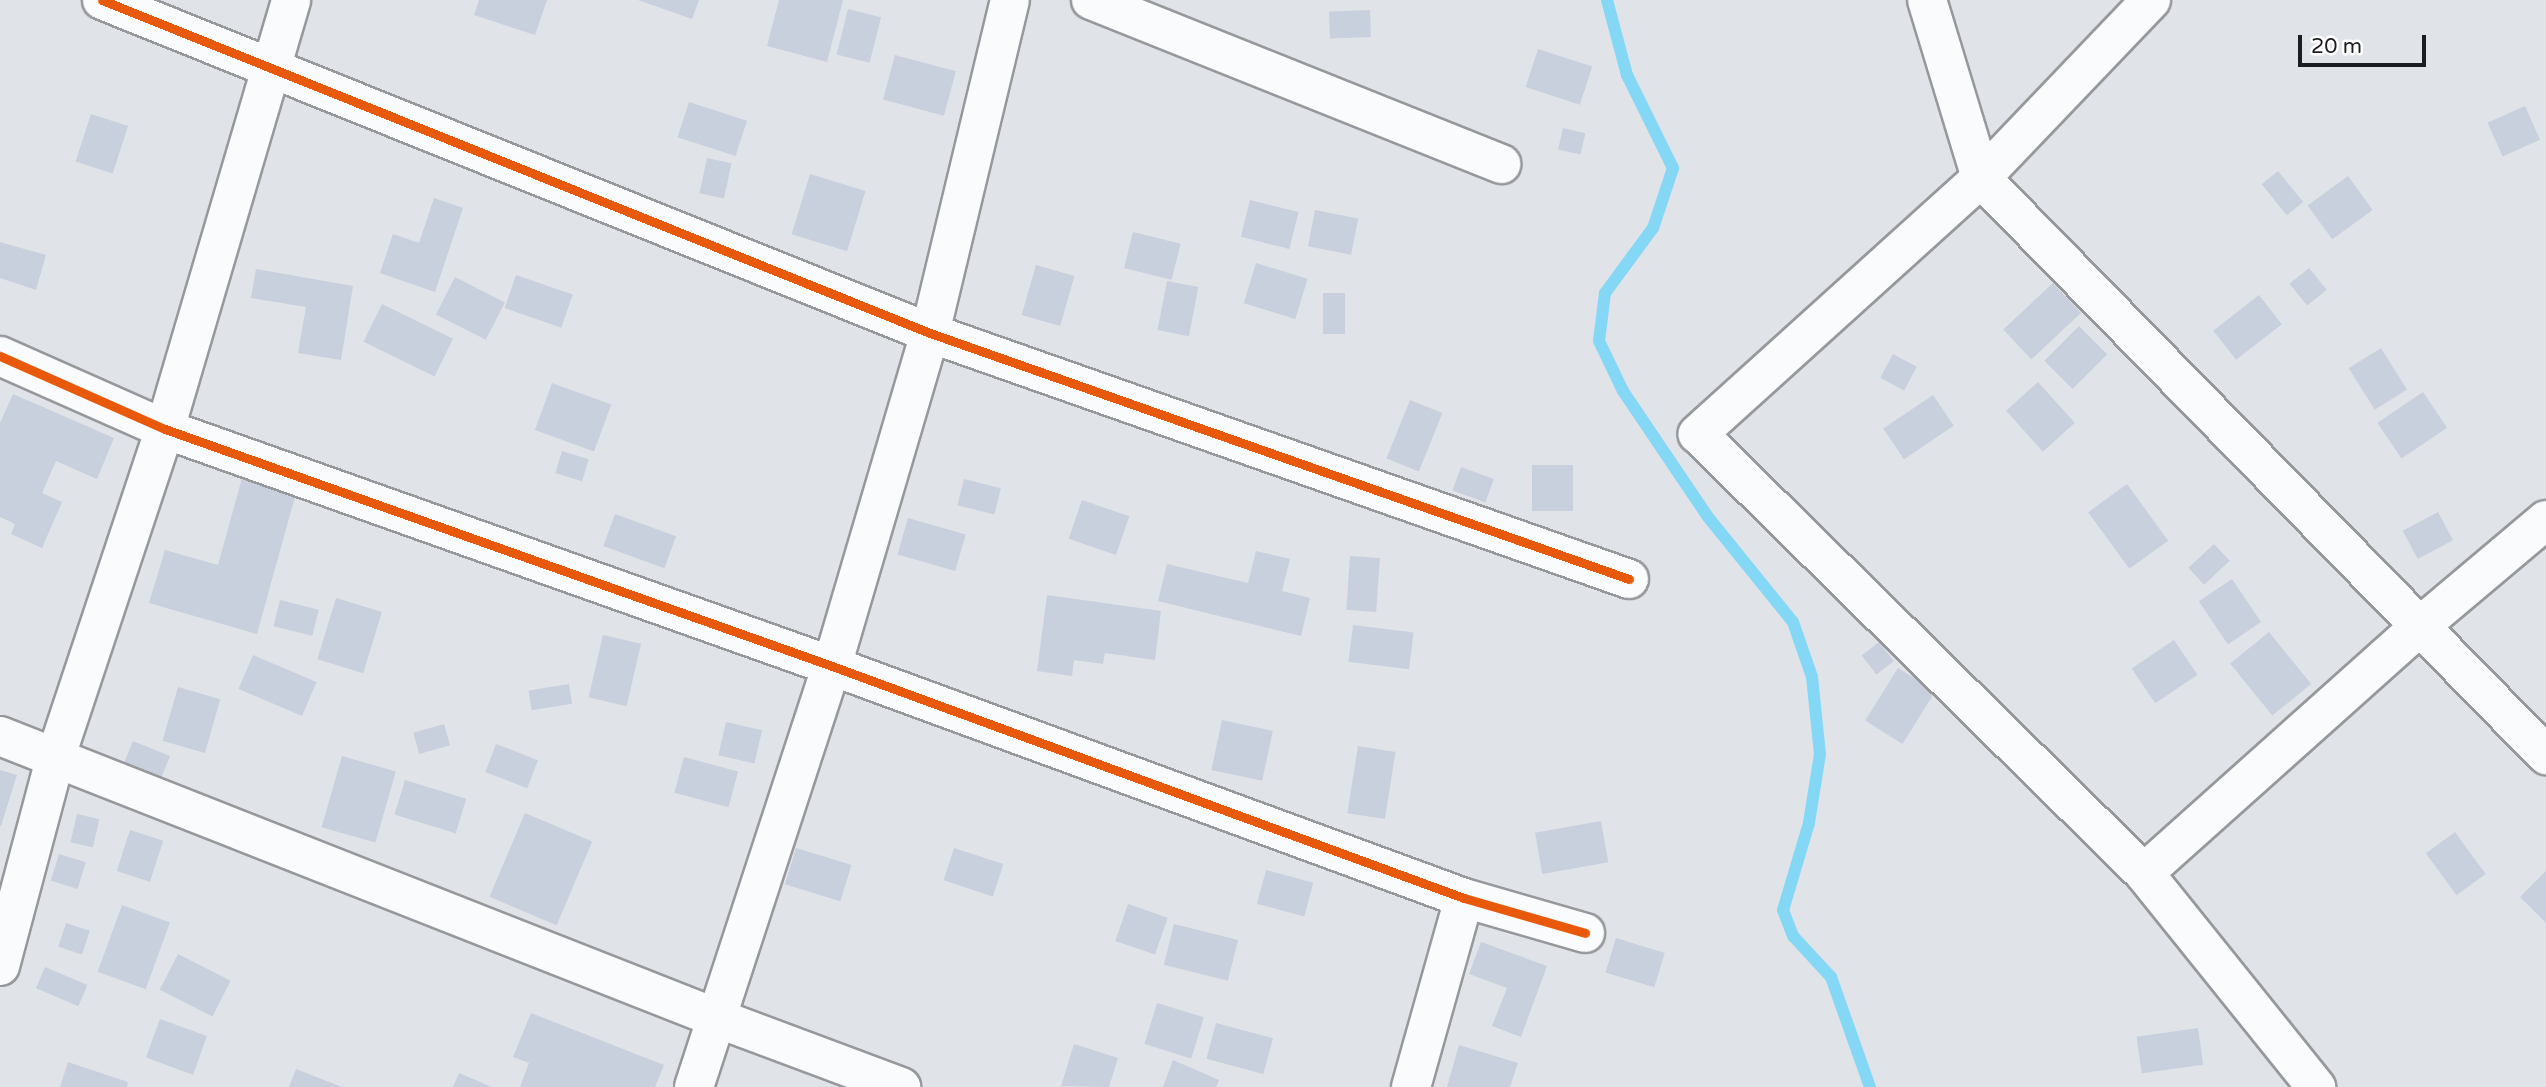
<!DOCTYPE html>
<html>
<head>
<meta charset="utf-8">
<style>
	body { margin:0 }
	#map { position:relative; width:2546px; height:1087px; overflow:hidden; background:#e0e3e8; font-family:"Varela Round",sans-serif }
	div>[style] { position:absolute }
	.stream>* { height:12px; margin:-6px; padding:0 6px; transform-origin:6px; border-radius:6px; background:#85d8f5 }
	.building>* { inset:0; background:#c8d0de; transform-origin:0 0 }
	.roads { filter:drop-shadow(2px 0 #96989c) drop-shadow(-2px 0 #96989c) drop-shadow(0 2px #96989c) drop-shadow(0 -2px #96989c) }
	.minor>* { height:38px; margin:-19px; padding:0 19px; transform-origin:19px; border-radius:19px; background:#fafbfc }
	.cycleway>* { height:9px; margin:-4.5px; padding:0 4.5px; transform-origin:4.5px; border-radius:4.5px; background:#e8590c }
	span { translate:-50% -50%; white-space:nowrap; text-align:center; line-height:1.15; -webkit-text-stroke:6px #fff; paint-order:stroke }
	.scale { position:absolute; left:2298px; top:35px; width:128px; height:32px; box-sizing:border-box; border:4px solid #1c1d20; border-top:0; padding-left:9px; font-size:21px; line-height:24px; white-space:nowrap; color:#1c1d20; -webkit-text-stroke:5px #fff; paint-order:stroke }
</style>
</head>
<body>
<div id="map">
	<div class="stream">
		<div style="left:1607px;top:0;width:78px;rotate:75.1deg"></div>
		<div style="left:1627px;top:75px;width:104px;rotate:63.7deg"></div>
		<div style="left:1673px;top:168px;width:63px;rotate:108.4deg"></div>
		<div style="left:1653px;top:228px;width:81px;rotate:126.4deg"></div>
		<div style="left:1605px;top:293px;width:48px;rotate:97.1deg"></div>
		<div style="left:1599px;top:341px;width:55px;rotate:64.4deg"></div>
		<div style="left:1623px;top:391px;width:152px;rotate:56deg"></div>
		<div style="left:1708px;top:517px;width:135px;rotate:51deg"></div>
		<div style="left:1793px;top:622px;width:58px;rotate:70.9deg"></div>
		<div style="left:1812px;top:677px;width:77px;rotate:84.1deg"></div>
		<div style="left:1820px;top:754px;width:70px;rotate:99.1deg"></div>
		<div style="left:1809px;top:823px;width:91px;rotate:106.6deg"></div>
		<div style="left:1783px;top:910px;width:28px;rotate:69deg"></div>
		<div style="left:1793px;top:936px;width:56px;rotate:47.2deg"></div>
		<div style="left:1831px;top:977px;width:117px;rotate:70.5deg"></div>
	</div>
	<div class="building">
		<div style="clip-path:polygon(479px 0,547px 0,535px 35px,474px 15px)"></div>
		<div style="clip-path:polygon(638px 0,699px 0,692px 19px)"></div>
		<div style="clip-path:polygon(779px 0,843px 0,827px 62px,767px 46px)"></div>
		<div style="left:848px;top:9px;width:34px;height:47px;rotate:14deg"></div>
		<div style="left:1370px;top:10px;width:27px;height:41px;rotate:88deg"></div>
		<div style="left:1538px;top:49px;width:57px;height:40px;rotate:18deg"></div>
		<div style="left:895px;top:55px;width:63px;height:46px;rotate:15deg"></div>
		<div style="left:689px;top:102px;width:61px;height:37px;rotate:18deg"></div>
		<div style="left:2525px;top:106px;width:37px;height:41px;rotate:66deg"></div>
		<div style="left:91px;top:114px;width:39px;height:50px;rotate:18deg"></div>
		<div style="left:1563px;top:128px;width:23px;height:22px;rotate:13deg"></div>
		<div style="left:707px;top:158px;width:25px;height:36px;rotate:12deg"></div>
		<div style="left:2278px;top:171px;width:40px;height:21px;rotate:51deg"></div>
		<div style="left:810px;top:174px;width:58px;height:63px;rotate:17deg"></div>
		<div style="left:2348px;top:176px;width:42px;height:50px;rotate:54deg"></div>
		<div style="clip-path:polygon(434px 198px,463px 208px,435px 292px,380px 273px,393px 234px,419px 243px)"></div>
		<div style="left:1250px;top:200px;width:50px;height:38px;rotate:14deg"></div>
		<div style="left:1315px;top:210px;width:44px;height:37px;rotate:11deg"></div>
		<div style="left:1133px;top:232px;width:49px;height:37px;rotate:14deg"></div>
		<div style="clip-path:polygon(0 242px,46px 255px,36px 290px,0 278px)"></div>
		<div style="left:1256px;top:263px;width:54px;height:42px;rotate:17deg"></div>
		<div style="left:1036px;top:265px;width:40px;height:52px;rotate:16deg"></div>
		<div style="left:2309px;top:268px;width:28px;height:25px;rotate:51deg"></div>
		<div style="clip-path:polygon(256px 269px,353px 286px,341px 360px,298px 353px,306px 307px,251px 298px)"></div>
		<div style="left:516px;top:275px;width:60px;height:35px;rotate:19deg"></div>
		<div style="left:455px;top:277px;width:56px;height:42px;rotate:27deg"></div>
		<div style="left:1167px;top:281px;width:32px;height:50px;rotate:11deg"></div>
		<div style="left:2053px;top:283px;width:41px;height:68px;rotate:47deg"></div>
		<div style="left:1323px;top:293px;width:22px;height:41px"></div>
		<div style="left:2259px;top:295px;width:37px;height:58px;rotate:52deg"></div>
		<div style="left:382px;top:304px;width:79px;height:42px;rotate:26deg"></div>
		<div style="left:2079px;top:326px;width:40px;height:49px;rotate:45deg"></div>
		<div style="left:2381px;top:348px;width:49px;height:38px;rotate:58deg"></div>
		<div style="left:1893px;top:354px;width:27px;height:27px;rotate:28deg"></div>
		<div style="left:2038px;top:382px;width:55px;height:43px;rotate:48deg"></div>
		<div style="left:552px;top:383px;width:63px;height:50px;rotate:20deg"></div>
		<div style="left:2423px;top:392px;width:43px;height:55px;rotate:56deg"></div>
		<div style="clip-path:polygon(13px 394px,114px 438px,97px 479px,56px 461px,42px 493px,62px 502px,42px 548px,11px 534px,15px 524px,0 517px,0 423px)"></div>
		<div style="left:1933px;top:395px;width:37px;height:60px;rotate:56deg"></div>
		<div style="left:1410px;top:400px;width:35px;height:63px;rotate:22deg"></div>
		<div style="left:562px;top:451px;width:28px;height:23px;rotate:17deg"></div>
		<div style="left:1532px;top:465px;width:41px;height:46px"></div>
		<div style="left:1461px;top:467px;width:35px;height:25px;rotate:20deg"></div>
		<div style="clip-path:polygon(242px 478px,296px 493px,257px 634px,149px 603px,165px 550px,218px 565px)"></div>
		<div style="left:964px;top:479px;width:38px;height:27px;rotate:14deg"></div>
		<div style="left:2127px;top:484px;width:70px;height:48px;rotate:54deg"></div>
		<div style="left:1082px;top:500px;width:50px;height:41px;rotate:19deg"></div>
		<div style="left:2438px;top:512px;width:32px;height:40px;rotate:62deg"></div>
		<div style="left:615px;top:514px;width:65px;height:34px;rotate:20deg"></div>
		<div style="left:908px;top:518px;width:60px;height:38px;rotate:16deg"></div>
		<div style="left:2214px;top:544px;width:23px;height:35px;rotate:47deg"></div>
		<div style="clip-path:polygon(1256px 551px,1290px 559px,1282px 591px,1310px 598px,1301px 636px,1158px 601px,1167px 564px,1248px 583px)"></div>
		<div style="left:1350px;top:556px;width:30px;height:54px;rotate:4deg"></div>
		<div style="left:2232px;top:579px;width:52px;height:40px;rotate:56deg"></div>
		<div style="clip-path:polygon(1047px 595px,1161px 611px,1155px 660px,1105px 653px,1103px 664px,1074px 660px,1072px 676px,1037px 671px)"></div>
		<div style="left:336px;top:598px;width:48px;height:64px;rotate:17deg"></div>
		<div style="left:280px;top:600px;width:40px;height:27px;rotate:14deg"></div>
		<div style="left:1353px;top:625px;width:61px;height:37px;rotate:7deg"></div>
		<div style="left:2269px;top:632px;width:67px;height:50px;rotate:51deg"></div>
		<div style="left:603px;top:635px;width:39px;height:64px;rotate:13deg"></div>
		<div style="left:2174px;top:640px;width:42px;height:51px;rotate:56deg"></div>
		<div style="left:1879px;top:642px;width:24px;height:22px;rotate:52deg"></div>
		<div style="left:253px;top:655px;width:69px;height:37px;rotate:23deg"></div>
		<div style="left:1898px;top:668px;width:44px;height:62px;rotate:32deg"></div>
		<div style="left:569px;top:684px;width:20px;height:41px;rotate:81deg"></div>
		<div style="left:178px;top:687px;width:44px;height:56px;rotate:16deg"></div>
		<div style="left:1222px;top:720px;width:52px;height:51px;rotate:12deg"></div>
		<div style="left:726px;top:722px;width:37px;height:34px;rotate:13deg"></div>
		<div style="left:444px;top:724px;width:22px;height:32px;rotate:74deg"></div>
		<div style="left:133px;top:741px;width:40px;height:23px;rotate:22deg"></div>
		<div style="left:496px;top:744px;width:45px;height:30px;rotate:21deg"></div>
		<div style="left:1358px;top:746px;width:38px;height:68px;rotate:9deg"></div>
		<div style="left:342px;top:756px;width:56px;height:74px;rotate:16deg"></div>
		<div style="left:684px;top:757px;width:56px;height:37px;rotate:15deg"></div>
		<div style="clip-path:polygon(0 770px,17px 775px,1px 826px,0 826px)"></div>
		<div style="left:405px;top:780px;width:64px;height:36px;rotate:17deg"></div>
		<div style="left:525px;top:813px;width:73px;height:91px;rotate:23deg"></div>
		<div style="left:77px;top:814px;width:23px;height:29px;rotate:13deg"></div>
		<div style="left:1601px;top:821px;width:42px;height:67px;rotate:80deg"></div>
		<div style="left:130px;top:830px;width:35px;height:43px;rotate:18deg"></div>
		<div style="left:2455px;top:832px;width:52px;height:36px;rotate:54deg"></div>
		<div style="left:796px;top:848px;width:58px;height:38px;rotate:17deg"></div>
		<div style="left:954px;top:848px;width:52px;height:34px;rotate:18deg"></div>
		<div style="left:59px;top:854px;width:28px;height:28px;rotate:17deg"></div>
		<div style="left:1266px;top:870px;width:49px;height:35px;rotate:15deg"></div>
		<div style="clip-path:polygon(2546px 871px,2546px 923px,2520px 897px)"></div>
		<div style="left:1128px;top:904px;width:42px;height:39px;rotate:19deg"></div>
		<div style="left:122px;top:905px;width:51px;height:71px;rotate:20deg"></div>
		<div style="left:66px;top:923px;width:25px;height:25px;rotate:18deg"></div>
		<div style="left:1174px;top:924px;width:66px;height:42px;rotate:14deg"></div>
		<div style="left:1616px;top:938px;width:51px;height:36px;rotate:17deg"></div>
		<div style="clip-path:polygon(1481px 942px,1547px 966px,1521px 1037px,1492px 1026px,1507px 988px,1469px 974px)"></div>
		<div style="left:178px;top:954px;width:59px;height:40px;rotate:27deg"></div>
		<div style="left:45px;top:967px;width:46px;height:23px;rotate:23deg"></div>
		<div style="left:1157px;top:1003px;width:49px;height:43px;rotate:17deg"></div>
		<div style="clip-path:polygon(531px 1013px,664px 1065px,655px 1087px,520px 1087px,529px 1063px,513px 1057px)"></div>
		<div style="left:160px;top:1019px;width:50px;height:41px;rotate:20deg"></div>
		<div style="left:1216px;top:1023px;width:59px;height:37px;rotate:15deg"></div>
		<div style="left:2198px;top:1028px;width:37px;height:62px;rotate:82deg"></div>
		<div style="clip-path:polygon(1074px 1044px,1118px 1058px,1109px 1087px,1061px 1086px)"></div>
		<div style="clip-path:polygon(1459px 1045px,1518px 1063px,1510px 1087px,1447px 1087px)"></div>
		<div style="clip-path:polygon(1173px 1060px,1219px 1080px,1216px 1087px,1163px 1087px)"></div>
		<div style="clip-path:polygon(68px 1062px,128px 1082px,127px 1087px,60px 1087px)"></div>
		<div style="clip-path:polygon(296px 1069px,342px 1087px,289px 1087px)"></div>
		<div style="clip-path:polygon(459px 1073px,492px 1087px,453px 1087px)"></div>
	</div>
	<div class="roads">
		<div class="minor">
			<div style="left:102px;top:0;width:892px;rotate:21.91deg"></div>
			<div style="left:930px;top:333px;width:741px;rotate:19.39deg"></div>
			<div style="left:1091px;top:0;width:442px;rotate:21.8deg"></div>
			<div style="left:1927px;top:0;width:186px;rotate:73.1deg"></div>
			<div style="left:1981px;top:178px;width:808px;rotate:45.6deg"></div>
			<div style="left:2151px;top:0;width:246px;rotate:133.7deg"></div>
			<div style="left:1981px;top:178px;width:382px;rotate:137.9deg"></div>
			<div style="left:1698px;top:434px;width:626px;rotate:44.55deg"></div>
			<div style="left:2144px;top:873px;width:275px;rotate:51.2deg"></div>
			<div style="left:0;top:356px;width:180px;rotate:23.9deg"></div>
			<div style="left:165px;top:429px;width:708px;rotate:19.56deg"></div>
			<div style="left:832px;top:666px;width:673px;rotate:20.16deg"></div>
			<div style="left:1464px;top:898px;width:126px;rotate:16.1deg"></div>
			<div style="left:0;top:736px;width:767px;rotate:21.48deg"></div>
			<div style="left:714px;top:1017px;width:200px;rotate:20.5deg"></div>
			<div style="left:2144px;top:873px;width:369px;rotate:-41.8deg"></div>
			<div style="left:2419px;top:627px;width:166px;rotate:-40.1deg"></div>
			<div style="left:0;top:966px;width:217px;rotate:-75.1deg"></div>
			<div style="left:56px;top:756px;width:345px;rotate:-71.6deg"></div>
			<div style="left:165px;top:429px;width:447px;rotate:-73.6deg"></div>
			<div style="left:694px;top:1087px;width:443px;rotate:-71.9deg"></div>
			<div style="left:832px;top:666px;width:347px;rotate:-73.6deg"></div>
			<div style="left:930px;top:333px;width:342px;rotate:-76.5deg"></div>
			<div style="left:1411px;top:1087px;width:196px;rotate:-74.3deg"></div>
		</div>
	</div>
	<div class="cycleway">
		<div style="left:102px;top:0;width:892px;rotate:21.91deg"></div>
		<div style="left:930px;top:333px;width:741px;rotate:19.39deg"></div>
		<div style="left:0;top:356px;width:180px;rotate:23.9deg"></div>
		<div style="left:165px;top:429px;width:708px;rotate:19.56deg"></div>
		<div style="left:832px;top:666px;width:673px;rotate:20.16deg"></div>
		<div style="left:1464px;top:898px;width:126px;rotate:16.1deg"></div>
	</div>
	<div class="scale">20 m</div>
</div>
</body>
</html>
